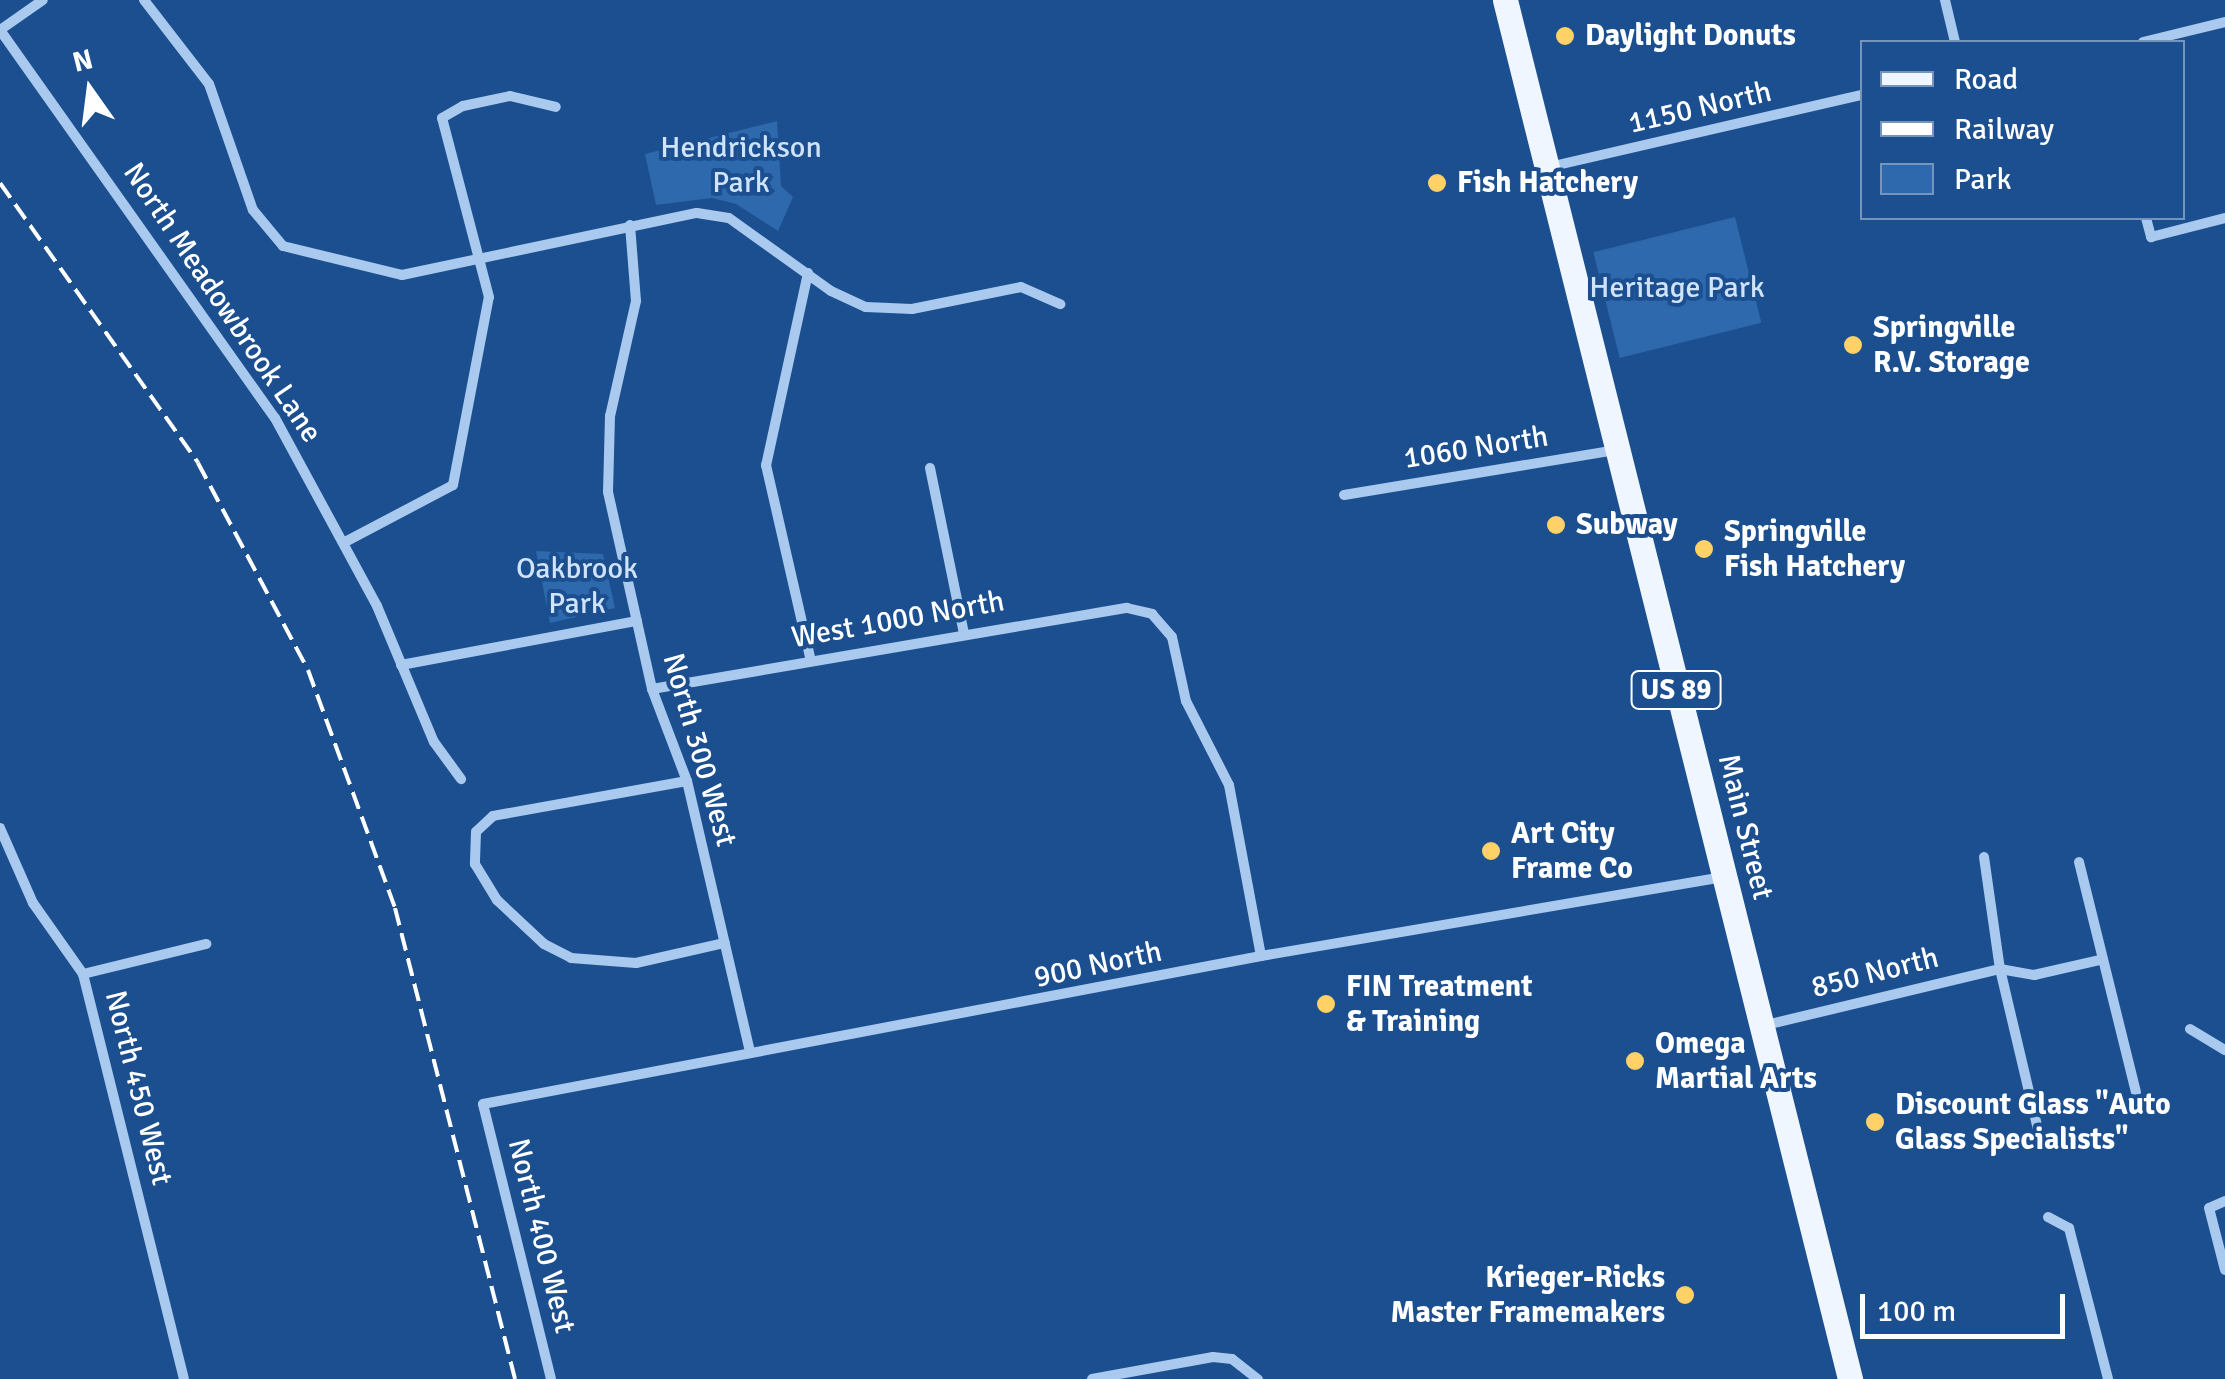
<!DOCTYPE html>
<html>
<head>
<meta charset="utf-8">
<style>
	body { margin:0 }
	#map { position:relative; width:2225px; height:1379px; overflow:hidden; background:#1b4f8f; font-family:Signika,sans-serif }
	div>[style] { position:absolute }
	.green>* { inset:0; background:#2e69ad; transform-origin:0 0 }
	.minor>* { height:10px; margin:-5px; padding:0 5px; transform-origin:5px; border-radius:5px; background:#a9c9ee }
	.primary>* { height:25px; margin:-12.5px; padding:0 12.5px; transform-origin:12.5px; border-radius:12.5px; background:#f0f6ff }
	.rail>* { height:4px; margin-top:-2px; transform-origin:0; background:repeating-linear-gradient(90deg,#fff 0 18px,transparent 0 26px) }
	.dots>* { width:28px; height:28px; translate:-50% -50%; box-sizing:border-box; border:5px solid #1b4f8f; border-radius:50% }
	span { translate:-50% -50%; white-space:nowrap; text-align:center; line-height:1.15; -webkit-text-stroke:8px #1b4f8f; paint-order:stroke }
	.shield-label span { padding:2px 8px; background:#1b4f8f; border:2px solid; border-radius:8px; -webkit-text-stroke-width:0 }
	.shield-label { font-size:28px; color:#fff; font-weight:700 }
	.poi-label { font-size:30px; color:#fff; font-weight:700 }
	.left { translate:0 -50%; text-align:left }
	.right { translate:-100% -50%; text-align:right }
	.street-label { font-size:30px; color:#fff }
	.park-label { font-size:30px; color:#cfe3fa }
	.legend { position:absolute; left:1860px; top:40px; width:325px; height:180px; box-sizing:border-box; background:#1b4f8f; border:2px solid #7695bc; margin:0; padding:12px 18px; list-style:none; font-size:30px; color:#fff }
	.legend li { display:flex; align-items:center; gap:20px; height:50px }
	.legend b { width:50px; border:2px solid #7695bc }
	.north { position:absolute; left:40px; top:40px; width:100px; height:100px; -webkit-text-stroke:8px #1b4f8f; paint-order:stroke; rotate:346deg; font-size:28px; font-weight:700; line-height:40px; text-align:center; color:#fff }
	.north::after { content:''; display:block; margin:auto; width:35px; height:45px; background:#fff; clip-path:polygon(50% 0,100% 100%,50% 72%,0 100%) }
	.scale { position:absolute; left:1860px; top:1294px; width:205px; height:45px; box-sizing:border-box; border:5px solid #fff; border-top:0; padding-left:12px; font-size:30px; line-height:35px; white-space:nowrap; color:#fff; -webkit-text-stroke:8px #1b4f8f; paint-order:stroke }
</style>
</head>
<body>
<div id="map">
	<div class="green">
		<div style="clip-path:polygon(777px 121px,781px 186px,793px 197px,778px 231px,736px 204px,712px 198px,656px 205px,645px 154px)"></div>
		<div style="left:1735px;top:217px;width:109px;height:146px;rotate:76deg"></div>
		<div style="clip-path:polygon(536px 551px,603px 554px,615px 608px,550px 623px)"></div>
	</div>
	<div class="minor">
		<div style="left:144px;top:0;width:106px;rotate:52.3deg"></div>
		<div style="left:209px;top:84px;width:133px;rotate:70.8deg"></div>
		<div style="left:253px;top:210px;width:47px;rotate:50.2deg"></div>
		<div style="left:283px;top:246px;width:122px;rotate:13.7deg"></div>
		<div style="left:402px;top:275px;width:301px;rotate:-11.9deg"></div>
		<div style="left:697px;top:213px;width:32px;rotate:9deg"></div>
		<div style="left:729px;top:218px;width:125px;rotate:35.6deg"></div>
		<div style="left:831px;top:291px;width:38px;rotate:25deg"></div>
		<div style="left:866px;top:307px;width:46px;rotate:2.5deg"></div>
		<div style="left:912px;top:309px;width:111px;rotate:-11.4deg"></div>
		<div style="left:1021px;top:287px;width:43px;rotate:23.6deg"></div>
		<div style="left:1945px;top:0;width:43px;rotate:76.6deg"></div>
		<div style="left:0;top:30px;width:476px;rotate:54.7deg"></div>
		<div style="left:275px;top:418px;width:214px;rotate:61.5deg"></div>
		<div style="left:377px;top:606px;width:147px;rotate:67.3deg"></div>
		<div style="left:434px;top:742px;width:46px;rotate:53.9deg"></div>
		<div style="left:0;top:30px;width:52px;rotate:-34.9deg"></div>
		<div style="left:2143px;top:42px;width:84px;rotate:-13.7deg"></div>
		<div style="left:1549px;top:167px;width:321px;rotate:-13deg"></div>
		<div style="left:2146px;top:218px;width:20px;rotate:75deg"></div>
		<div style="left:2151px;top:237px;width:76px;rotate:-14.4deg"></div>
		<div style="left:630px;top:225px;width:76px;rotate:85.5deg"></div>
		<div style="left:636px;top:301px;width:118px;rotate:102.7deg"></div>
		<div style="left:610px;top:416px;width:76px;rotate:91.5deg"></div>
		<div style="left:608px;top:492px;width:202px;rotate:77.4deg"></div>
		<div style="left:652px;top:689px;width:98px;rotate:69.2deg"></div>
		<div style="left:687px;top:781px;width:277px;rotate:76.9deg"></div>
		<div style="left:808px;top:273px;width:197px;rotate:102.3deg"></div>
		<div style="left:766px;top:465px;width:201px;rotate:77.1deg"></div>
		<div style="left:930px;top:468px;width:169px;rotate:78.4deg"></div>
		<div style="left:1344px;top:495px;width:275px;rotate:-9.4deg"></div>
		<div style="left:345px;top:542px;width:122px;rotate:-27.8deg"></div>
		<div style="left:453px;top:485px;width:191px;rotate:-79.2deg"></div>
		<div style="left:489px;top:297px;width:185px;rotate:-104.7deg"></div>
		<div style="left:442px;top:118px;width:24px;rotate:-30deg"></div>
		<div style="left:463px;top:106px;width:48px;rotate:-12deg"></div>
		<div style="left:510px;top:96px;width:47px;rotate:13.4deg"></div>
		<div style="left:401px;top:665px;width:240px;rotate:-10.6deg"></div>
		<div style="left:652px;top:689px;width:482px;rotate:-9.7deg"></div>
		<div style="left:1127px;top:608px;width:26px;rotate:13deg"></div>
		<div style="left:1152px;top:614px;width:30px;rotate:49deg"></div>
		<div style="left:1172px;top:637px;width:66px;rotate:77.7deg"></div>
		<div style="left:1186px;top:701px;width:94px;rotate:62.9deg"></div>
		<div style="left:1229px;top:785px;width:174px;rotate:79.4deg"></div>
		<div style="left:687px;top:781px;width:197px;rotate:169.8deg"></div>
		<div style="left:493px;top:816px;width:23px;rotate:137deg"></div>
		<div style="left:476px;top:832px;width:32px;rotate:92deg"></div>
		<div style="left:475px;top:864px;width:42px;rotate:58.6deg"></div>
		<div style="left:497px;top:900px;width:64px;rotate:43.1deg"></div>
		<div style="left:544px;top:944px;width:30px;rotate:27deg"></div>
		<div style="left:571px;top:958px;width:65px;rotate:4.4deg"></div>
		<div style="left:636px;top:963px;width:91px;rotate:-12.7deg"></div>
		<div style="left:0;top:828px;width:82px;rotate:66.3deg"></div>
		<div style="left:33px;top:903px;width:87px;rotate:54.8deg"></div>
		<div style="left:83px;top:974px;width:417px;rotate:76deg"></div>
		<div style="left:1984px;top:857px;width:113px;rotate:81.9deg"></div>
		<div style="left:2000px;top:969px;width:179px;rotate:76.7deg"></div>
		<div style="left:2079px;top:862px;width:237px;rotate:76.1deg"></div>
		<div style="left:83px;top:974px;width:127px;rotate:-13.7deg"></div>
		<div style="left:1762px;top:1026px;width:245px;rotate:-13.5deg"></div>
		<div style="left:2000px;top:969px;width:35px;rotate:10deg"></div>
		<div style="left:2034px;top:975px;width:68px;rotate:-12.8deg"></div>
		<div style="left:2190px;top:1029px;width:41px;rotate:31deg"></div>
		<div style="left:2225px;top:1201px;width:17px;rotate:156deg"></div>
		<div style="left:2209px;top:1208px;width:64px;rotate:75.5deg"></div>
		<div style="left:2048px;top:1217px;width:24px;rotate:28deg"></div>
		<div style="left:2069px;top:1228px;width:156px;rotate:75.5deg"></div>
		<div style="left:551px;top:1379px;width:283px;rotate:-103.9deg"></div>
		<div style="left:483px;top:1104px;width:792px;rotate:-10.77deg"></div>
		<div style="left:1261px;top:956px;width:469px;rotate:-9.7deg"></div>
		<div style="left:1092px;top:1379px;width:123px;rotate:-10.3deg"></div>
		<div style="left:1213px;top:1357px;width:19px;rotate:6deg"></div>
		<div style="left:1232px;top:1359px;width:33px;rotate:38deg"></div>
	</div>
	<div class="primary">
		<div style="left:1505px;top:0;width:1422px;rotate:75.95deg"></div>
	</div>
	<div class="rail">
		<div style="left:0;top:183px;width:343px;rotate:54.7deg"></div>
		<div style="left:198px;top:463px;width:234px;rotate:62deg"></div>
		<div style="left:308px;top:670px;width:253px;rotate:69.9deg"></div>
		<div style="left:395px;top:908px;width:486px;rotate:75.7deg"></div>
	</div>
	<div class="dots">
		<div style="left:1565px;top:36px;background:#ffd166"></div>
		<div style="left:1437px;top:183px;background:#ffd166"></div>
		<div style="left:1853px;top:345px;background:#ffd166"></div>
		<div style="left:1556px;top:525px;background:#ffd166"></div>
		<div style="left:1704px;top:549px;background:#ffd166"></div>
		<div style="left:1491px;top:851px;background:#ffd166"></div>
		<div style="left:1326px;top:1004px;background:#ffd166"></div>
		<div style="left:1635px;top:1061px;background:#ffd166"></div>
		<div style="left:1875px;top:1122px;background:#ffd166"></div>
		<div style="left:1685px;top:1295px;background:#ffd166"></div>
	</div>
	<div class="shield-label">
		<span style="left:1676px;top:690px">US 89</span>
	</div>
	<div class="poi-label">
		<span class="left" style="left:1585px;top:36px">Daylight Donuts</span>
		<span class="left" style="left:1457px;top:183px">Fish Hatchery</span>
		<span class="left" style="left:1873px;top:345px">Springville<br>R.V. Storage</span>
		<span class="left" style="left:1576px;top:525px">Subway</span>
		<span class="left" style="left:1724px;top:549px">Springville<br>Fish Hatchery</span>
		<span class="left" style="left:1511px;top:851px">Art City<br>Frame Co</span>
		<span class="left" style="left:1346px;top:1004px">FIN Treatment<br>&amp; Training</span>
		<span class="left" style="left:1655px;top:1061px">Omega<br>Martial Arts</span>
		<span class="left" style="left:1895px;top:1122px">Discount Glass "Auto<br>Glass Specialists"</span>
		<span class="right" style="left:1665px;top:1295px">Krieger-Ricks<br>Master Framemakers</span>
	</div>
	<div class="street-label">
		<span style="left:1700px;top:108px;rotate:-13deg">1150 North</span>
		<span style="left:222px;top:303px;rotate:56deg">North Meadowbrook Lane</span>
		<span style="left:1476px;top:448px;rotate:-9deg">1060 North</span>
		<span style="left:898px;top:620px;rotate:-10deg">West 1000 North</span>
		<span style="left:699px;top:750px;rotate:74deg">North 300 West</span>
		<span style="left:1745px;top:827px;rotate:76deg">Main Street</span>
		<span style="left:1098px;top:965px;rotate:-12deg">900 North</span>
		<span style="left:1875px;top:973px;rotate:-14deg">850 North</span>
		<span style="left:138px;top:1088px;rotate:76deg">North 450 West</span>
		<span style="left:541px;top:1236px;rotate:76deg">North 400 West</span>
	</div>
	<div class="park-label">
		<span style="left:741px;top:165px">Hendrickson<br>Park</span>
		<span style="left:1677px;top:288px">Heritage Park</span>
		<span style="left:577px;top:586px">Oakbrook<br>Park</span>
	</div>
	<ul class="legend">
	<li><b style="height:12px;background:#f0f6ff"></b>Road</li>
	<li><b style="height:12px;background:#fff"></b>Railway</li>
	<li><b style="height:28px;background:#2e69ad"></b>Park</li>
	</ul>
	<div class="north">N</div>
	<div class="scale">100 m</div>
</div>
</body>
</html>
